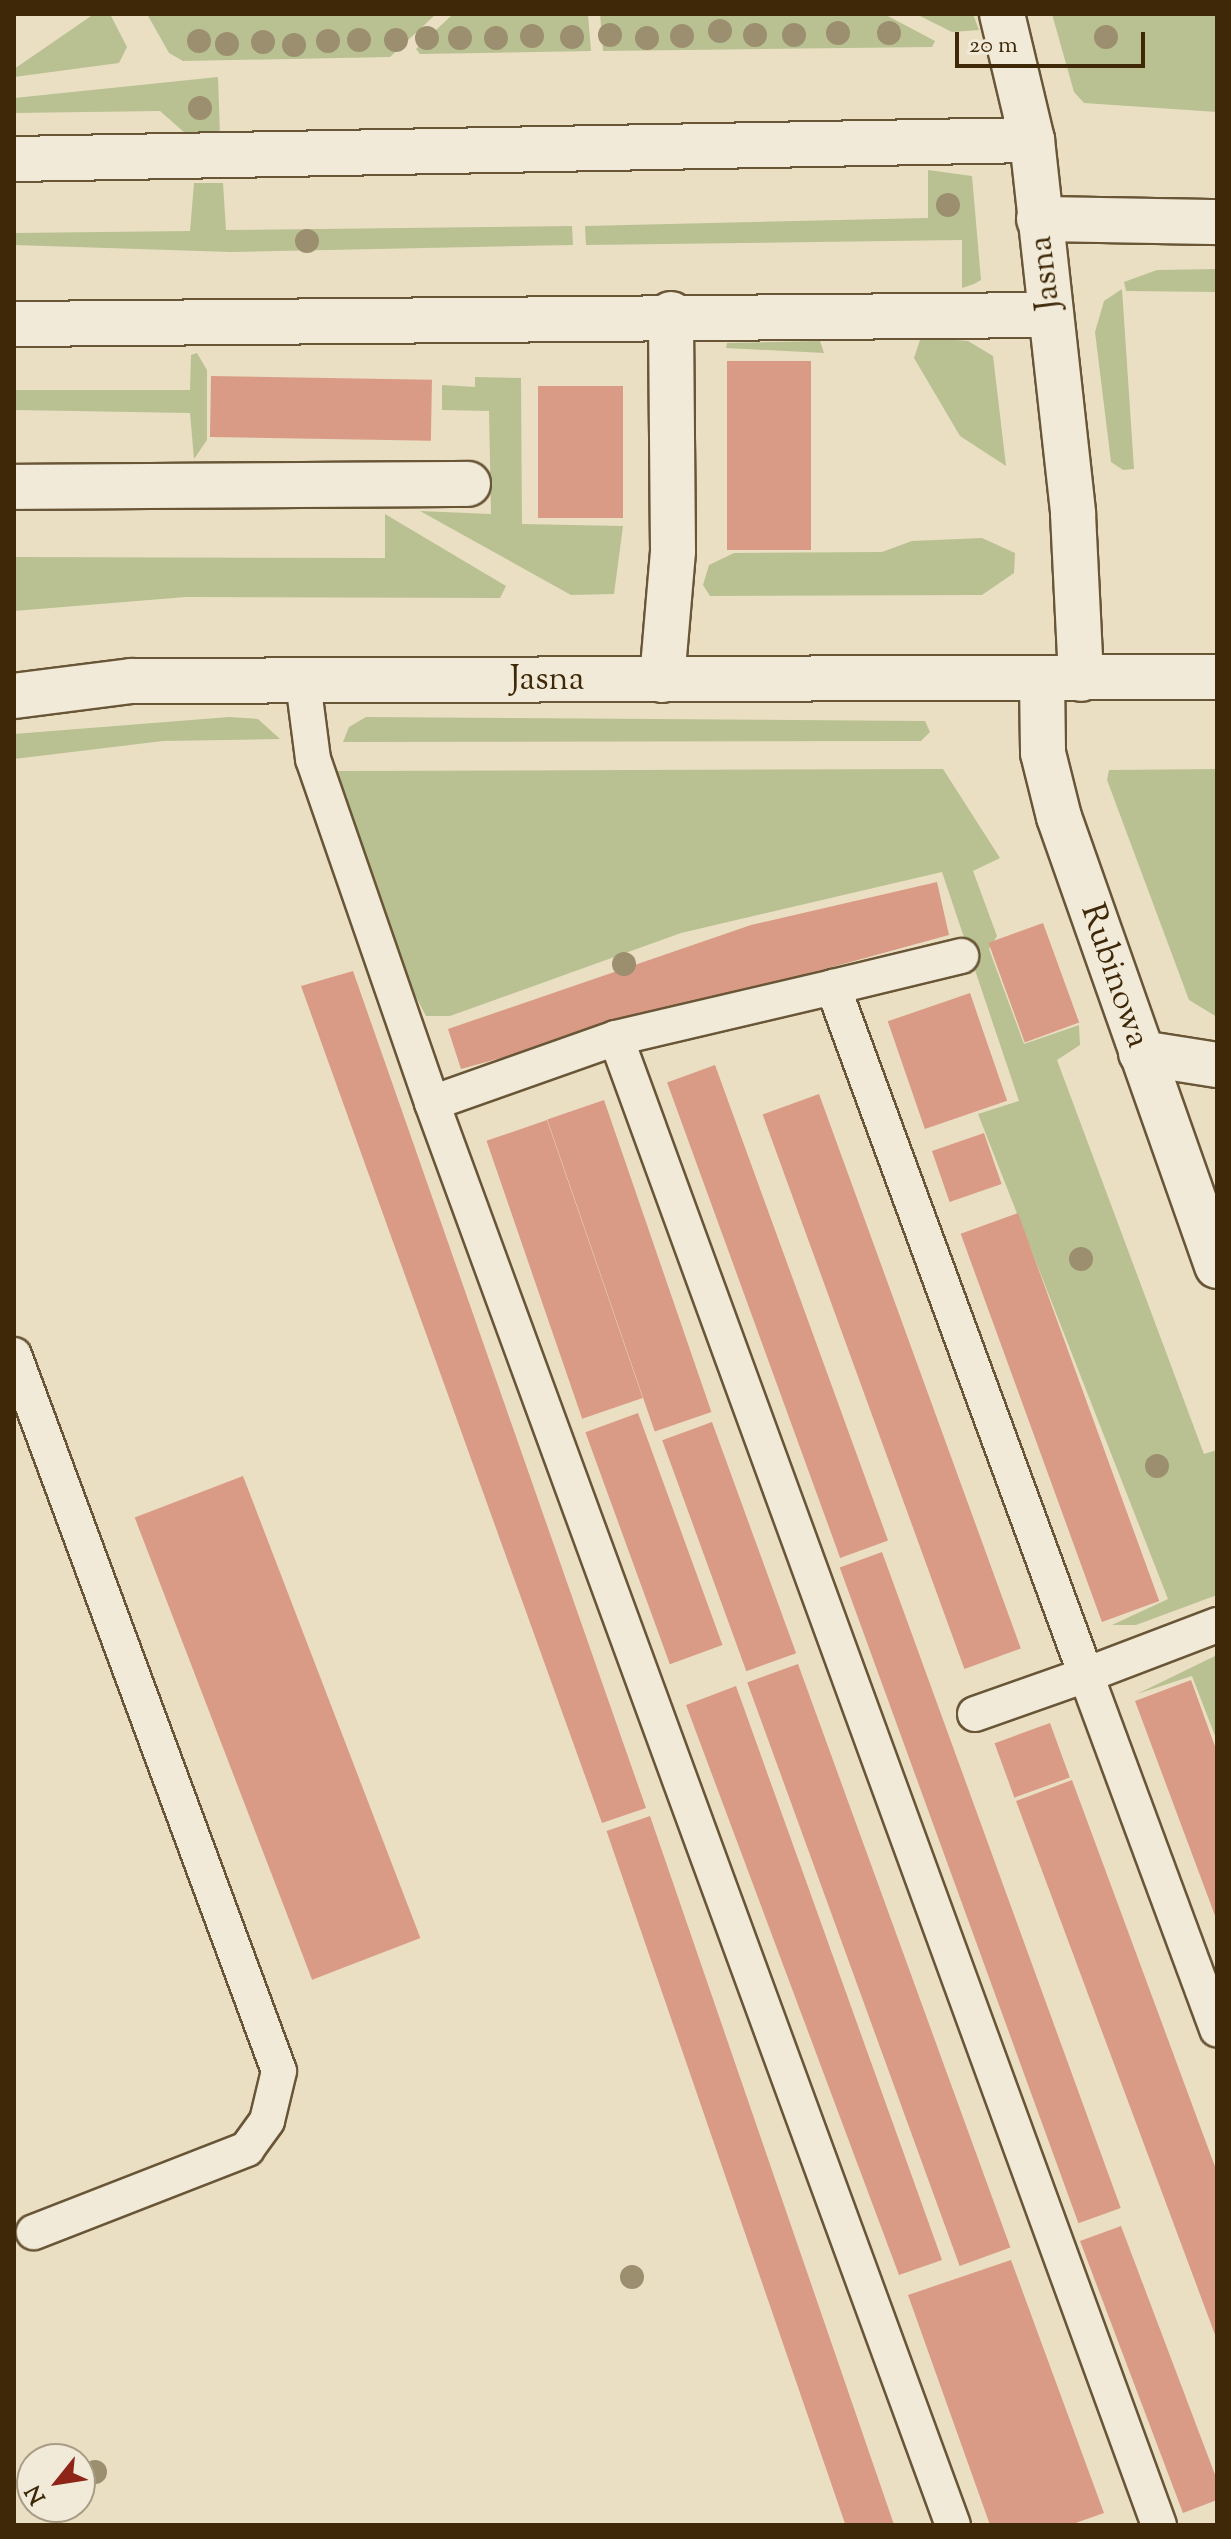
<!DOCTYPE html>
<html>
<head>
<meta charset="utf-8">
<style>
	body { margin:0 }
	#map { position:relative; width:1231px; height:2539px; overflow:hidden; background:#eadfc3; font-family:"Sorts Mill Goudy",serif }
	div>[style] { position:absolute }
	.green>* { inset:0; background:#b9c192 }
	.building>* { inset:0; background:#da9b86; transform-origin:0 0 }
	.roads { filter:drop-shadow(2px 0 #695637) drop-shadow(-2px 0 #695637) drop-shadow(0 2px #695637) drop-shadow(0 -2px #695637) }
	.service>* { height:34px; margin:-17px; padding:0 17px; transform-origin:17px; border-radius:17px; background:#f1ead8 }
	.minor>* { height:44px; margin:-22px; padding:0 22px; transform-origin:22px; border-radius:22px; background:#f1ead8 }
	.trees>* { width:24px; height:24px; margin:-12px; border-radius:50%; background:#9c8f6f }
	span { translate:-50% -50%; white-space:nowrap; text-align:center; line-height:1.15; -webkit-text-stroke:7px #f1ead8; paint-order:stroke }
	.street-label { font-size:34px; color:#3e2808 }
	.frame { position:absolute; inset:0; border:16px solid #3e2808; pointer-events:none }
	.north { position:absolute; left:16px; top:2443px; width:80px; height:80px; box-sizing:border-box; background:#f1ead8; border:2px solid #a99c85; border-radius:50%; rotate:240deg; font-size:22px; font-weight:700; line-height:32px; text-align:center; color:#3e2808 }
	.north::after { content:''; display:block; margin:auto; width:28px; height:36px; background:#8f2418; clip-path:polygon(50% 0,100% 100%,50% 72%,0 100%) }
	.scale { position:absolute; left:955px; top:32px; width:190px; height:36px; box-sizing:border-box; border:4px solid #3e2808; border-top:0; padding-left:10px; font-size:24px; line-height:28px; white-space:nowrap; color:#3e2808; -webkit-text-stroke:6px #f1ead8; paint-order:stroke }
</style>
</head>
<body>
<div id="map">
	<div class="green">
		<div style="clip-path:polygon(94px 14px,110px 14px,127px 47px,119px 63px,14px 77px,14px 69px)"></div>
		<div style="clip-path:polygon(147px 14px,436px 14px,390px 57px,183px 61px,169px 53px)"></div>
		<div style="clip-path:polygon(453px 14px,588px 14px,591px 51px,420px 54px,416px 49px)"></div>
		<div style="clip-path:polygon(600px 14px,884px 14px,935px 41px,932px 47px,603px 51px)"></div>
		<div style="clip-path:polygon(916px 14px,973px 14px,979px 30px,952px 32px)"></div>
		<div style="clip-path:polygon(1052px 14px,1217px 14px,1217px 112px,1084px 103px,1074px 92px)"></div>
		<div style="clip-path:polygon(218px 77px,220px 135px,185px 133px,160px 111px,14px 113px,14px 98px)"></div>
		<div style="clip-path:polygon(928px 170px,972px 176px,981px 280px,974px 284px,962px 288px,962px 240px,586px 245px,585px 226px,928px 218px)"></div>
		<div style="clip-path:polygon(194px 183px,223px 183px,226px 230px,572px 226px,573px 245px,231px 252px,14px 245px,14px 233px,190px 231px)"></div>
		<div style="clip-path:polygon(1217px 269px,1217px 292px,1126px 291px,1124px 282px,1157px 270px)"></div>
		<div style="clip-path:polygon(1122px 289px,1134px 469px,1123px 470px,1111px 462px,1095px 332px,1104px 301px)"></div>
		<div style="clip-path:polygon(921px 337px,968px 341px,993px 356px,1006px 466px,960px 436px,914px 358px)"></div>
		<div style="clip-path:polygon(820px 341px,824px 353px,726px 348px,727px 343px)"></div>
		<div style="clip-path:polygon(197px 353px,207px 370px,207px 440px,194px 459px,190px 413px,14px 410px,14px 390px,190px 390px,191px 355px)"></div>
		<div style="clip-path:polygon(475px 377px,521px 378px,522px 524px,623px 526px,614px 594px,571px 595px,420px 511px,491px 514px,489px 411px,442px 410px,442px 385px,475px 387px)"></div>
		<div style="clip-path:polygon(385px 514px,506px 586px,500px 598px,186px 597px,14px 611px,14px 557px,385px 558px)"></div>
		<div style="clip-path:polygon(982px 538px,1015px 553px,1014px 573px,982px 595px,710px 596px,703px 585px,709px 565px,734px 553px,882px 552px,912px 541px)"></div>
		<div style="clip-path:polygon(229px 717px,258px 719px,280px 739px,163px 741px,14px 759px,14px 734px)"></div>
		<div style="clip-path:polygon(366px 717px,925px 721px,930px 732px,921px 741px,343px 742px,349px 727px)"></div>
		<div style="clip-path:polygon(943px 769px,1000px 858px,973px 871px,997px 936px,989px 949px,1024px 1044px,1079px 1025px,1080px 1045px,1057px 1060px,1204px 1454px,1217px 1450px,1217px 1595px,1136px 1625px,1112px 1625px,1168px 1599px,978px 1114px,1019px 1101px,942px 872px,681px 933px,450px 1016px,426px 1016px,391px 949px,336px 771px)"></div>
		<div style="clip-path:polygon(1217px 769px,1217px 1017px,1189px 1000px,1107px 780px,1109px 770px)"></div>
		<div style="clip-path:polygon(1217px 1655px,1217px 1741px,1192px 1676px,1137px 1694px)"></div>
	</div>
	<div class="building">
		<div style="left:727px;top:361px;width:84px;height:189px"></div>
		<div style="left:211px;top:376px;width:221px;height:61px;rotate:1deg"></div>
		<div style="left:538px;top:386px;width:85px;height:132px"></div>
		<div style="clip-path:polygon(937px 882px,949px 935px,461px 1069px,448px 1029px,751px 925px)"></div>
		<div style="left:1043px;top:923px;width:106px;height:58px;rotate:70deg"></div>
		<div style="clip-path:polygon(353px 971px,646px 1808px,602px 1823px,301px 986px)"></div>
		<div style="left:970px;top:993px;width:114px;height:87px;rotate:71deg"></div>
		<div style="left:715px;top:1065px;width:506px;height:51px;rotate:70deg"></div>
		<div style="left:819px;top:1094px;width:590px;height:60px;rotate:70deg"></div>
		<div style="left:604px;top:1100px;width:330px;height:60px;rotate:71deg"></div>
		<div style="left:547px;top:1120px;width:294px;height:64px;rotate:71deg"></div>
		<div style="left:984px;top:1133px;width:54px;height:55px;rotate:71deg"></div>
		<div style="left:1018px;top:1213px;width:413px;height:61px;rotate:70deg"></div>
		<div style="left:638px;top:1413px;width:247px;height:56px;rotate:70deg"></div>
		<div style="left:712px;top:1422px;width:246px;height:53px;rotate:70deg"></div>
		<div style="left:243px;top:1476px;width:495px;height:116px;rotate:69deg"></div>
		<div style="left:882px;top:1552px;width:698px;height:45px;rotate:70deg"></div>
		<div style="left:798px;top:1664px;width:621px;height:54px;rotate:70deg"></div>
		<div style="clip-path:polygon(1191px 1680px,1217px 1752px,1217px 1921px,1135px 1701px)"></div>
		<div style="clip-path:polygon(736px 1686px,942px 2260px,899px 2275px,686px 1705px)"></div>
		<div style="left:1050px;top:1723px;width:58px;height:59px;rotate:70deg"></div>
		<div style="clip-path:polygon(1072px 1780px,1217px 2172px,1217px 2340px,1016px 1801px)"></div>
		<div style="left:650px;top:1816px;width:752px;height:46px;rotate:71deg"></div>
		<div style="clip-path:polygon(1121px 2226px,1217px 2480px,1217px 2500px,1183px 2513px,1080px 2241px)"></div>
		<div style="clip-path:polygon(1011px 2260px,1104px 2513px,1070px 2525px,990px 2525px,908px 2295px)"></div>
	</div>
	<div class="roads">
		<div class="service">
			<div style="left:303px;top:682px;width:78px;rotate:82.6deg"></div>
			<div style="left:313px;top:759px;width:364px;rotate:70.9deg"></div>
			<div style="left:432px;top:1103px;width:1514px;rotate:69.88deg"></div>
			<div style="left:833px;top:987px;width:132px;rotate:-13.6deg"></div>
			<div style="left:616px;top:1038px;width:1583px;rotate:69.94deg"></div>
			<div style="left:432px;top:1103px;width:195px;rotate:-19.5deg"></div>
			<div style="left:616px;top:1038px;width:223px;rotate:-13.2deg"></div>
			<div style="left:833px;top:987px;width:733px;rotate:69.81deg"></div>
			<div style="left:1086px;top:1675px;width:140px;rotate:-20.9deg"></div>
			<div style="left:14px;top:1355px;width:763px;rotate:69.69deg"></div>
			<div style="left:279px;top:2071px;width:51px;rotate:103.5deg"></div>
			<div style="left:267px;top:2121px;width:34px;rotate:126deg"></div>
			<div style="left:247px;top:2149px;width:229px;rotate:158.7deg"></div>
			<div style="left:975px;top:1714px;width:118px;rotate:-19.4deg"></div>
			<div style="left:1086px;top:1675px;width:378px;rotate:69.7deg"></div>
		</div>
		<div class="minor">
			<div style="left:1002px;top:14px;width:130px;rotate:76.6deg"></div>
			<div style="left:1032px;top:140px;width:376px;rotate:83.7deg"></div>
			<div style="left:1073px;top:514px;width:165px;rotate:87.2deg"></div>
			<div style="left:14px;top:159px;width:1018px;rotate:-1.07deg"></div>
			<div style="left:1039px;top:219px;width:178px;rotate:1deg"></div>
			<div style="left:14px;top:324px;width:1037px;rotate:-0.5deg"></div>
			<div style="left:14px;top:487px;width:454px;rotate:-0.4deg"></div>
			<div style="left:1042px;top:679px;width:74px;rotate:89.2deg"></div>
			<div style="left:1043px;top:753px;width:66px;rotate:76deg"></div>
			<div style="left:1059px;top:817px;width:476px;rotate:70.6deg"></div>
			<div style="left:662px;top:680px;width:129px;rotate:-85.1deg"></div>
			<div style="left:673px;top:551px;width:237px;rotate:-90.5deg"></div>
			<div style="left:14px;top:696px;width:118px;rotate:-7.3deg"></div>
			<div style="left:131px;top:681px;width:1086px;rotate:-0.21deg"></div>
			<div style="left:1141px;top:1053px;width:77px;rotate:9deg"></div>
		</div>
	</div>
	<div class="trees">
		<div style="left:720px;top:31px"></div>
		<div style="left:838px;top:33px"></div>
		<div style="left:889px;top:33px"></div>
		<div style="left:610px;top:35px"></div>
		<div style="left:755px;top:35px"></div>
		<div style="left:794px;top:35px"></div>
		<div style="left:532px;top:36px"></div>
		<div style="left:682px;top:36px"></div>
		<div style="left:572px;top:37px"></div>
		<div style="left:1106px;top:37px"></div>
		<div style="left:427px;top:38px"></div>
		<div style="left:460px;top:38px"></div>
		<div style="left:496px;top:38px"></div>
		<div style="left:647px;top:38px"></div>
		<div style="left:359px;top:40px"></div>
		<div style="left:396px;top:40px"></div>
		<div style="left:199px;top:41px"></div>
		<div style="left:328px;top:41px"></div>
		<div style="left:263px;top:42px"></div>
		<div style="left:227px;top:44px"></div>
		<div style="left:294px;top:45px"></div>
		<div style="left:200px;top:108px"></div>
		<div style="left:948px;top:205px"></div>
		<div style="left:307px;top:241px"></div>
		<div style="left:624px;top:964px"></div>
		<div style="left:1081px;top:1259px"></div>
		<div style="left:1157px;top:1466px"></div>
		<div style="left:632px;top:2277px"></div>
		<div style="left:95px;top:2472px"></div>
	</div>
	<div class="street-label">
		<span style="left:1046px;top:273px;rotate:-97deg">Jasna</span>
		<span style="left:547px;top:681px">Jasna</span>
		<span style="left:1114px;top:976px;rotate:71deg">Rubinowa</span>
	</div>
	<div class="frame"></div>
	<div class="north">N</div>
	<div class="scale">20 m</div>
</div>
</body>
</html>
